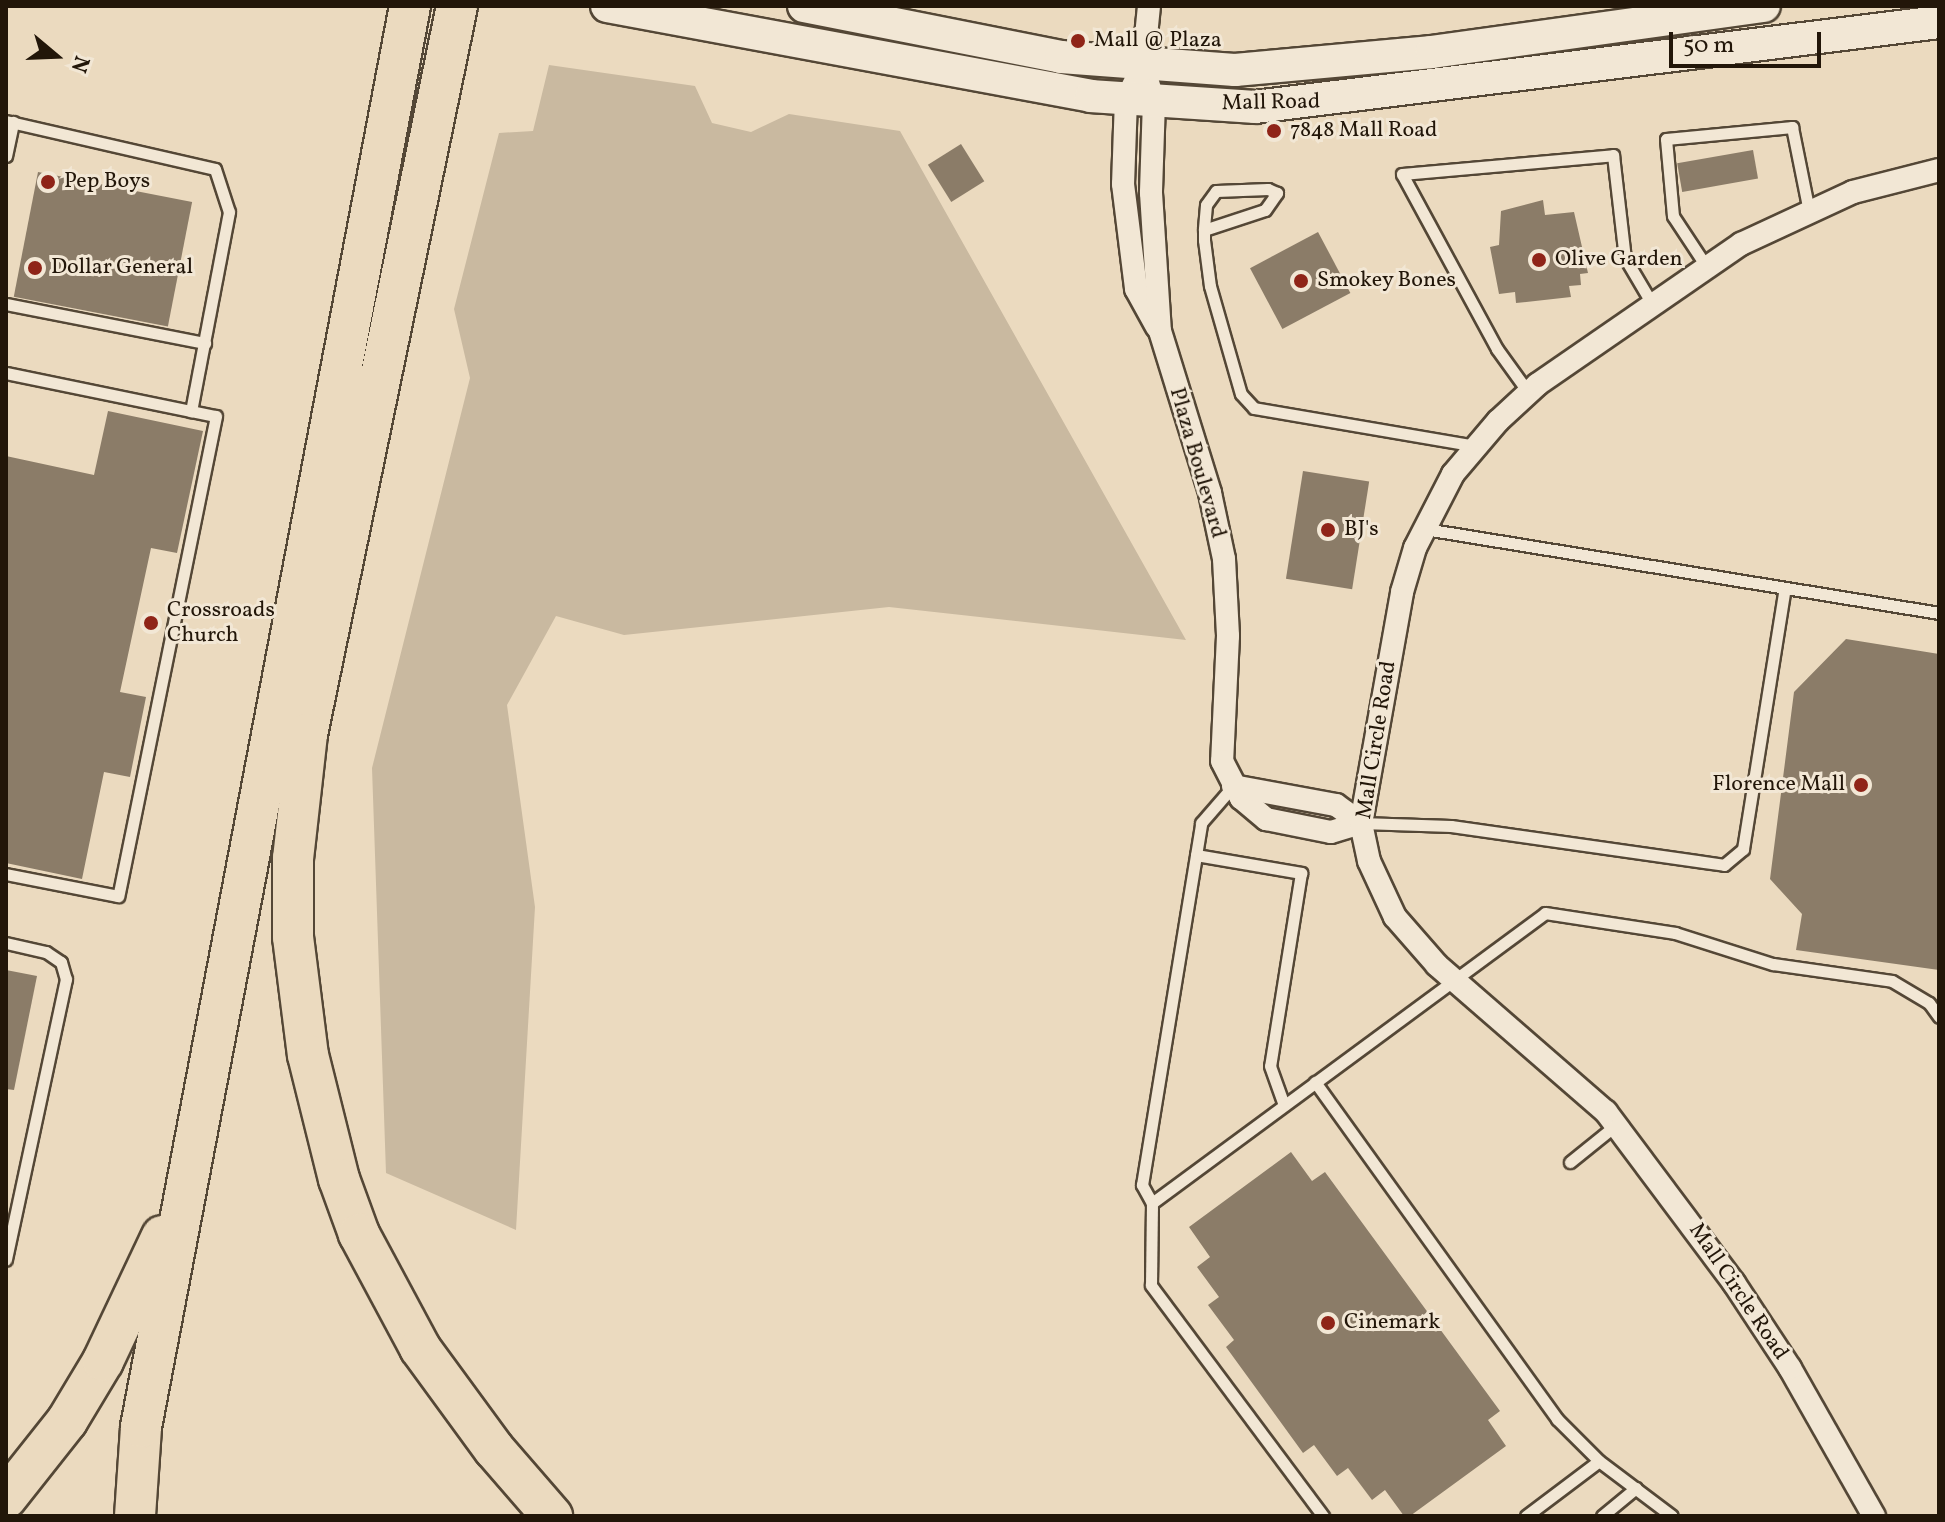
<!DOCTYPE html>
<html>
<head>
<meta charset="utf-8">
<style>
	body { margin:0 }
	#map { position:relative; width:1945px; height:1522px; overflow:hidden; background:#ebdabf; font-family:Vollkorn,serif }
	div>[style] { position:absolute }
	.green>* { inset:0; background:#c9b9a0 }
	.building>* { inset:0; background:#8b7c68; transform-origin:0 0 }
	.roads { filter:drop-shadow(2px 0 #544736) drop-shadow(-2px 0 #544736) drop-shadow(0 2px #544736) drop-shadow(0 -2px #544736) }
	.service>* { height:11px; margin:-5.5px; padding:0 5.5px; transform-origin:5.5px; border-radius:5.5px; background:#f2e7d5 }
	.minor>* { height:22px; margin:-11px; padding:0 11px; transform-origin:11px; border-radius:11px; background:#f2e7d5 }
	.secondary>* { height:32px; margin:-16px; padding:0 16px; transform-origin:16px; border-radius:16px; background:#f2e7d5 }
	.motorway>* { height:40px; margin:-20px; padding:0 20px; transform-origin:20px; border-radius:20px; background:#ebdabf }
	.dots>* { width:22px; height:22px; translate:-50% -50%; box-sizing:border-box; border:4px solid #f2e7d5; border-radius:50% }
	span { translate:-50% -50%; white-space:nowrap; text-align:center; line-height:1.15; -webkit-text-stroke:6px #f2e7d5; paint-order:stroke }
	.poi-label { font-size:22px; color:#221609 }
	.left { translate:0 -50%; text-align:left }
	.right { translate:-100% -50%; text-align:right }
	.street-label { font-size:22px; color:#221609 }
	.frame { position:absolute; inset:0; border:8px solid #221609; pointer-events:none }
	.north { position:absolute; left:16px; top:16px; width:80px; height:80px; -webkit-text-stroke:6px #f2e7d5; paint-order:stroke; rotate:109deg; font-size:22px; font-weight:700; line-height:32px; text-align:center; color:#221609 }
	.north::after { content:''; display:block; margin:auto; width:28px; height:36px; background:#221609; clip-path:polygon(50% 0,100% 100%,50% 72%,0 100%) }
	.scale { position:absolute; left:1669px; top:32px; width:152px; height:36px; box-sizing:border-box; border:4px solid #221609; border-top:0; padding-left:10px; font-size:24px; line-height:28px; white-space:nowrap; color:#221609; -webkit-text-stroke:6px #f2e7d5; paint-order:stroke }
</style>
</head>
<body>
<div id="map">
	<div class="green">
		<div style="clip-path:polygon(549px 65px,695px 86px,712px 123px,751px 132px,789px 114px,900px 131px,1186px 640px,889px 607px,624px 635px,556px 616px,507px 705px,535px 907px,516px 1230px,386px 1173px,372px 768px,470px 378px,454px 309px,499px 133px,533px 131px)"></div>
	</div>
	<div class="building">
		<div style="left:961px;top:144px;width:44px;height:39px;rotate:58deg"></div>
		<div style="left:1753px;top:150px;width:29px;height:77px;rotate:80deg"></div>
		<div style="left:38px;top:172px;width:157px;height:127px;rotate:11deg"></div>
		<div style="clip-path:polygon(1543px 200px,1545px 215px,1574px 212px,1588px 273px,1580px 274px,1581px 285px,1569px 286px,1571px 297px,1516px 303px,1515px 292px,1499px 294px,1490px 247px,1499px 245px,1501px 211px)"></div>
		<div style="left:1318px;top:232px;width:69px;height:77px;rotate:62deg"></div>
		<div style="clip-path:polygon(108px 411px,203px 431px,177px 553px,151px 548px,120px 692px,146px 697px,130px 777px,104px 772px,82px 879px,6px 863px,6px 456px,94px 475px)"></div>
		<div style="left:1303px;top:471px;width:67px;height:109px;rotate:9deg"></div>
		<div style="clip-path:polygon(1846px 639px,1939px 654px,1939px 970px,1796px 950px,1802px 914px,1770px 879px,1794px 692px)"></div>
		<div style="clip-path:polygon(6px 970px,37px 976px,14px 1090px,6px 1089px)"></div>
		<div style="clip-path:polygon(1291px 1152px,1312px 1181px,1325px 1172px,1500px 1411px,1488px 1420px,1506px 1446px,1410px 1516px,1404px 1516px,1385px 1490px,1372px 1500px,1348px 1468px,1337px 1476px,1314px 1445px,1303px 1453px,1226px 1347px,1234px 1340px,1208px 1305px,1219px 1297px,1197px 1267px,1210px 1257px,1189px 1227px)"></div>
	</div>
	<div class="roads">
		<div class="service">
			<div style="left:6px;top:121px;width:214px;rotate:12.9deg"></div>
			<div style="left:215px;top:169px;width:45px;rotate:72deg"></div>
			<div style="left:229px;top:212px;width:203px;rotate:100.8deg"></div>
			<div style="left:6px;top:156px;width:35px;rotate:-78deg"></div>
			<div style="left:1204px;top:230px;width:64px;rotate:-18.2deg"></div>
			<div style="left:1265px;top:210px;width:21px;rotate:-55deg"></div>
			<div style="left:1277px;top:193px;width:10px;rotate:-156deg"></div>
			<div style="left:1268px;top:189px;width:52px;rotate:177.8deg"></div>
			<div style="left:1216px;top:191px;width:17px;rotate:126deg"></div>
			<div style="left:1206px;top:205px;width:25px;rotate:95deg"></div>
			<div style="left:1204px;top:230px;width:10px;rotate:90deg"></div>
			<div style="left:1204px;top:240px;width:46px;rotate:82.6deg"></div>
			<div style="left:1210px;top:286px;width:112px;rotate:74deg"></div>
			<div style="left:1241px;top:394px;width:19px;rotate:47deg"></div>
			<div style="left:1254px;top:408px;width:225px;rotate:9.7deg"></div>
			<div style="left:1706px;top:266px;width:60px;rotate:-123.4deg"></div>
			<div style="left:1673px;top:216px;width:77px;rotate:-95.2deg"></div>
			<div style="left:1666px;top:139px;width:127px;rotate:-5.4deg"></div>
			<div style="left:1792px;top:127px;width:86px;rotate:78.6deg"></div>
			<div style="left:6px;top:304px;width:203px;rotate:11.1deg"></div>
			<div style="left:6px;top:373px;width:214px;rotate:11.6deg"></div>
			<div style="left:216px;top:416px;width:490px;rotate:101.5deg"></div>
			<div style="left:118px;top:896px;width:114px;rotate:-168.9deg"></div>
			<div style="left:1528px;top:392px;width:53px;rotate:-125.8deg"></div>
			<div style="left:1497px;top:349px;width:199px;rotate:-118.5deg"></div>
			<div style="left:1402px;top:174px;width:212px;rotate:-5.1deg"></div>
			<div style="left:1613px;top:155px;width:104px;rotate:83.4deg"></div>
			<div style="left:1625px;top:258px;width:51px;rotate:59.4deg"></div>
			<div style="left:1425px;top:529px;width:521px;rotate:9.28deg"></div>
			<div style="left:1361px;top:823px;width:90px;rotate:1.9deg"></div>
			<div style="left:1451px;top:826px;width:276px;rotate:8.1deg"></div>
			<div style="left:1724px;top:865px;width:25px;rotate:-40deg"></div>
			<div style="left:1743px;top:849px;width:260px;rotate:-80.9deg"></div>
			<div style="left:1196px;top:855px;width:107px;rotate:9.7deg"></div>
			<div style="left:1301px;top:873px;width:195px;rotate:99.1deg"></div>
			<div style="left:1270px;top:1066px;width:41px;rotate:70.3deg"></div>
			<div style="left:6px;top:943px;width:41px;rotate:12.7deg"></div>
			<div style="left:46px;top:952px;width:18px;rotate:34deg"></div>
			<div style="left:61px;top:962px;width:18px;rotate:74deg"></div>
			<div style="left:66px;top:979px;width:287px;rotate:102.1deg"></div>
			<div style="left:1315px;top:1082px;width:415px;rotate:54.3deg"></div>
			<div style="left:1557px;top:1419px;width:59px;rotate:45deg"></div>
			<div style="left:1599px;top:1461px;width:91px;rotate:37deg"></div>
			<div style="left:1570px;top:1162px;width:59px;rotate:-38.8deg"></div>
			<div style="left:1152px;top:1203px;width:21px;rotate:-119deg"></div>
			<div style="left:1142px;top:1185px;width:367px;rotate:-80.7deg"></div>
			<div style="left:1201px;top:823px;width:49px;rotate:-49.1deg"></div>
			<div style="left:1323px;top:1516px;width:288px;rotate:-126.7deg"></div>
			<div style="left:1151px;top:1285px;width:82px;rotate:-89.3deg"></div>
			<div style="left:1152px;top:1203px;width:488px;rotate:-36.4deg"></div>
			<div style="left:1545px;top:913px;width:132px;rotate:8.7deg"></div>
			<div style="left:1675px;top:933px;width:103px;rotate:17.6deg"></div>
			<div style="left:1773px;top:964px;width:120px;rotate:8.1deg"></div>
			<div style="left:1892px;top:981px;width:43px;rotate:30.7deg"></div>
			<div style="left:1929px;top:1003px;width:17px;rotate:54deg"></div>
			<div style="left:1526px;top:1516px;width:91px;rotate:-37deg"></div>
			<div style="left:1602px;top:1516px;width:44px;rotate:-39.5deg"></div>
		</div>
		<div class="minor">
			<div style="left:1149px;top:6px;width:60px;rotate:95.7deg"></div>
			<div style="left:1143px;top:66px;width:37px;rotate:117deg"></div>
			<div style="left:1126px;top:99px;width:85px;rotate:92deg"></div>
			<div style="left:1123px;top:184px;width:106px;rotate:82.9deg"></div>
			<div style="left:1136px;top:289px;width:43px;rotate:61.1deg"></div>
			<div style="left:1143px;top:66px;width:37px;rotate:73deg"></div>
			<div style="left:1154px;top:101px;width:92px;rotate:91.9deg"></div>
			<div style="left:1151px;top:193px;width:138px;rotate:86.3deg"></div>
			<div style="left:1160px;top:331px;width:170px;rotate:72.8deg"></div>
			<div style="left:1210px;top:493px;width:67px;rotate:78deg"></div>
			<div style="left:1224px;top:559px;width:77px;rotate:87deg"></div>
			<div style="left:1228px;top:636px;width:125px;rotate:92.7deg"></div>
			<div style="left:1222px;top:761px;width:42px;rotate:62.8deg"></div>
			<div style="left:1241px;top:798px;width:33px;rotate:40deg"></div>
			<div style="left:1266px;top:819px;width:66px;rotate:11.3deg"></div>
			<div style="left:1331px;top:832px;width:31px;rotate:-17deg"></div>
			<div style="left:1233px;top:786px;width:105px;rotate:10.5deg"></div>
			<div style="left:1336px;top:805px;width:31px;rotate:36deg"></div>
			<div style="left:1874px;top:1516px;width:170px;rotate:-119.6deg"></div>
			<div style="left:1790px;top:1368px;width:102px;rotate:-123.4deg"></div>
			<div style="left:1734px;top:1283px;width:214px;rotate:-126.8deg"></div>
			<div style="left:1606px;top:1112px;width:224px;rotate:-139deg"></div>
			<div style="left:1437px;top:965px;width:64px;rotate:-131.2deg"></div>
			<div style="left:1395px;top:917px;width:62px;rotate:-114.9deg"></div>
			<div style="left:1369px;top:861px;width:39px;rotate:-102deg"></div>
			<div style="left:1361px;top:823px;width:235px;rotate:-79.9deg"></div>
			<div style="left:1402px;top:592px;width:46px;rotate:-73.5deg"></div>
			<div style="left:1415px;top:548px;width:83px;rotate:-62.8deg"></div>
			<div style="left:1453px;top:474px;width:70px;rotate:-49.7deg"></div>
			<div style="left:1498px;top:421px;width:54px;rotate:-42.8deg"></div>
			<div style="left:1538px;top:384px;width:247px;rotate:-34.6deg"></div>
			<div style="left:1741px;top:244px;width:123px;rotate:-24.9deg"></div>
			<div style="left:1853px;top:192px;width:89px;rotate:-14.3deg"></div>
		</div>
		<div class="secondary">
			<div style="left:607px;top:6px;width:492px;rotate:10.5deg"></div>
			<div style="left:1091px;top:96px;width:164px;rotate:3.8deg"></div>
			<div style="left:1255px;top:107px;width:689px;rotate:-7.08deg"></div>
			<div style="left:804px;top:6px;width:262px;rotate:11.2deg"></div>
			<div style="left:1061px;top:57px;width:174px;rotate:4.3deg"></div>
			<div style="left:1235px;top:70px;width:198px;rotate:-5.2deg"></div>
			<div style="left:1432px;top:52px;width:335px;rotate:-7.9deg"></div>
		</div>
		<div class="motorway">
			<div style="left:457px;top:6px;width:743px;rotate:101.64deg"></div>
			<div style="left:307px;top:734px;width:125px;rotate:96.4deg"></div>
			<div style="left:293px;top:858px;width:79px;rotate:90deg"></div>
			<div style="left:293px;top:937px;width:119px;rotate:82.8deg"></div>
			<div style="left:308px;top:1055px;width:128px;rotate:76deg"></div>
			<div style="left:339px;top:1179px;width:59px;rotate:70deg"></div>
			<div style="left:359px;top:1234px;width:129px;rotate:61.8deg"></div>
			<div style="left:420px;top:1348px;width:125px;rotate:53.8deg"></div>
			<div style="left:494px;top:1449px;width:89px;rotate:49.1deg"></div>
			<div style="left:6px;top:1498px;width:98px;rotate:-51.6deg"></div>
			<div style="left:67px;top:1421px;width:70px;rotate:-59deg"></div>
			<div style="left:103px;top:1361px;width:138px;rotate:-64.7deg"></div>
			<div style="left:135px;top:1516px;width:89px;rotate:-86.1deg"></div>
			<div style="left:141px;top:1427px;width:1446px;rotate:-79.28deg"></div>
		</div>
	</div>
	<div class="dots">
		<div style="left:1078px;top:41px;background:#8f2418"></div>
		<div style="left:1274px;top:131px;background:#8f2418"></div>
		<div style="left:48px;top:182px;background:#8f2418"></div>
		<div style="left:1539px;top:260px;background:#8f2418"></div>
		<div style="left:35px;top:268px;background:#8f2418"></div>
		<div style="left:1301px;top:281px;background:#8f2418"></div>
		<div style="left:1328px;top:530px;background:#8f2418"></div>
		<div style="left:151px;top:623px;background:#8f2418"></div>
		<div style="left:1861px;top:785px;background:#8f2418"></div>
		<div style="left:1328px;top:1323px;background:#8f2418"></div>
	</div>
	<div class="poi-label">
		<span class="left" style="left:1094px;top:41px">Mall @ Plaza</span>
		<span class="left" style="left:1290px;top:131px">7848 Mall Road</span>
		<span class="left" style="left:64px;top:182px">Pep Boys</span>
		<span class="left" style="left:1555px;top:260px">Olive Garden</span>
		<span class="left" style="left:51px;top:268px">Dollar General</span>
		<span class="left" style="left:1317px;top:281px">Smokey Bones</span>
		<span class="left" style="left:1344px;top:530px">BJ's</span>
		<span class="left" style="left:167px;top:623px">Crossroads<br>Church</span>
		<span class="right" style="left:1845px;top:785px">Florence Mall</span>
		<span class="left" style="left:1344px;top:1323px">Cinemark</span>
	</div>
	<div class="street-label">
		<span style="left:1271px;top:103px;rotate:-1deg">Mall Road</span>
		<span style="left:1197px;top:463px;rotate:74deg">Plaza Boulevard</span>
		<span style="left:1377px;top:740px;rotate:-81deg">Mall Circle Road</span>
		<span style="left:1738px;top:1292px;rotate:56deg">Mall Circle Road</span>
	</div>
	<div class="frame"></div>
	<div class="north">N</div>
	<div class="scale">50 m</div>
</div>
</body>
</html>
